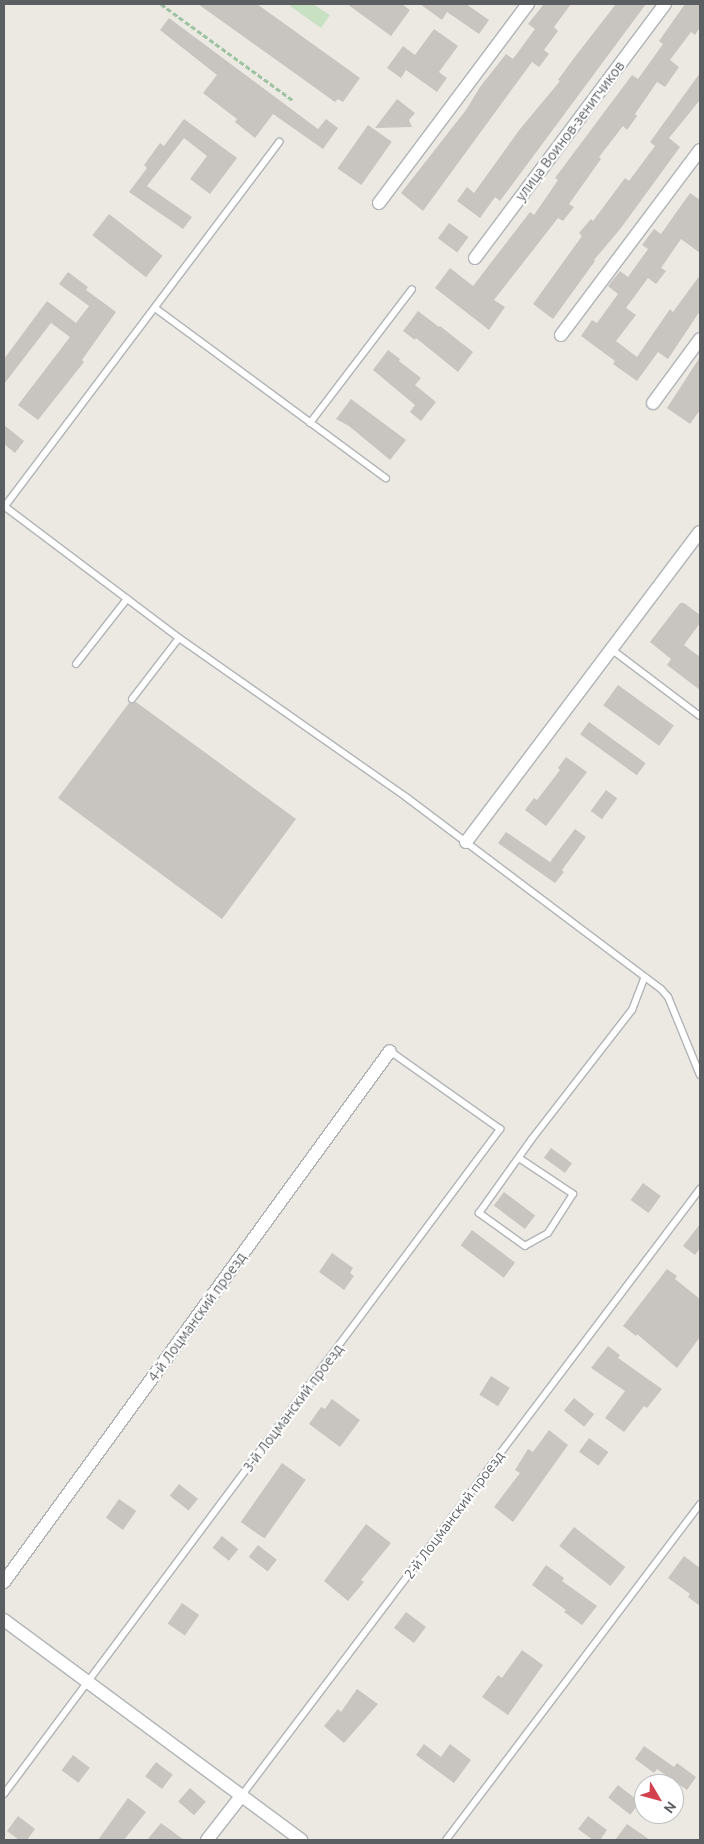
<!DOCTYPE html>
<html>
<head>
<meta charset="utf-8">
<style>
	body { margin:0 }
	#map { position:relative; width:704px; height:1844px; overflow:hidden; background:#ece9e3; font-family:Ubuntu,sans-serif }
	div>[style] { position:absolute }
	.green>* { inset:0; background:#c7e1c2 }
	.building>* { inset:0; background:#c8c4c0; transform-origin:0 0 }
	.path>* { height:2.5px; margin-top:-1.25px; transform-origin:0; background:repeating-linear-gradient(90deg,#9ec3a2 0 5px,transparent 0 7.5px) }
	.roads { filter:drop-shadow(1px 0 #b0b4b7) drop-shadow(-1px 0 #b0b4b7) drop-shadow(0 1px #b0b4b7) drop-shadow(0 -1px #b0b4b7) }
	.service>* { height:6px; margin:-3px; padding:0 3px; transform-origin:3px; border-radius:3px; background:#fff }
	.minor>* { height:12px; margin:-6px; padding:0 6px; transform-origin:6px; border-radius:6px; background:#fff }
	span { translate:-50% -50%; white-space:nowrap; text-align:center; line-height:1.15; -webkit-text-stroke:4px #fff; paint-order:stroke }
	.street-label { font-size:14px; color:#5b5f62 }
	.frame { position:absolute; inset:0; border:5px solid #5b5f62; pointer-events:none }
	.north { position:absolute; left:634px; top:1774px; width:50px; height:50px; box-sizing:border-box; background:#fff; border:1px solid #bdbfc0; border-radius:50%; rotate:127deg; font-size:14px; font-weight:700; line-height:20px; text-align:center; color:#5b5f62 }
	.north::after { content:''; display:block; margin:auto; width:18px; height:22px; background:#d4414e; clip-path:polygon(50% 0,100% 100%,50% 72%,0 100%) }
</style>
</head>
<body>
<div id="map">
	<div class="green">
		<div style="clip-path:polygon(292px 4px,313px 4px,330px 15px,321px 28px,290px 6px)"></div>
	</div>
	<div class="building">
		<div style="clip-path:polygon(198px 4px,257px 4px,360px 78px,343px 102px,338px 99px,335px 102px)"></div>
		<div style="clip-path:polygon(347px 4px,402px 4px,410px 10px,391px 36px)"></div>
		<div style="clip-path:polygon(420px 4px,466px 4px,489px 20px,479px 34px,447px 12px,442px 20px)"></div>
		<div style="clip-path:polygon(544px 4px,571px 4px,554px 27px,558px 31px,544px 50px,549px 54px,539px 67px,532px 62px,423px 211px,401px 193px,466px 110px,480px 87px,506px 54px,513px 59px,535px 29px,528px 24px)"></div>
		<div style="clip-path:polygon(616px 4px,646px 4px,500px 201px,495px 197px,480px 218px,457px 201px,467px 187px,474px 193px,520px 129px,560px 81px,558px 80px,574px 58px)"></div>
		<div style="clip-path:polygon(685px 4px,700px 4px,700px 27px,695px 35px,691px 32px,670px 60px,679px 67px,665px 87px,657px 82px,635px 114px,637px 116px,627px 130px,623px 126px,599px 157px,601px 159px,569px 204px,574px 207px,563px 221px,558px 218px,494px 300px,505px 307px,489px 330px,435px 288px,450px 268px,473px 286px,530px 212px,534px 215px,558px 180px,555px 178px,632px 75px,638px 79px,663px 44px,659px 41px)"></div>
		<div style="clip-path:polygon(169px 18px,318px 129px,326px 119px,338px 128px,323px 149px,273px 114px,255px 138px,235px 122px,237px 119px,203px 93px,217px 75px,160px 30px)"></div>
		<div style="clip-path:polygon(434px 29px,458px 46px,439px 72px,447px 78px,437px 92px,406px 70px,401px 78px,387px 68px,403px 46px,415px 55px)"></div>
		<div style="clip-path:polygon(700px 73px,700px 100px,669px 138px,680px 147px,621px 228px,594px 260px,595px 261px,553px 319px,533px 304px,582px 236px,579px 233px,591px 219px,593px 221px,625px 178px,629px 181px,655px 146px,650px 142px)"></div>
		<div style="clip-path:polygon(397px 99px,415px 113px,409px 120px,412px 127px,375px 128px)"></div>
		<div style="clip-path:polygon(184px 119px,237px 158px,210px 194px,190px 179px,207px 156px,184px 138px,147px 186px,192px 217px,183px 229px,129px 192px,147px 168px,144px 165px,160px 143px,164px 146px)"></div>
		<div style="left:368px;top:125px;width:29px;height:53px;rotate:35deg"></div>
		<div style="clip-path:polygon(690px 193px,700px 200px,700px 253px,681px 239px,661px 268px,666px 271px,656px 284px,648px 278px,626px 308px,636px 315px,616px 341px,637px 357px,670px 309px,673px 312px,700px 275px,700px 311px,668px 359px,658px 352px,637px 381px,613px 364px,615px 361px,581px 336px,592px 320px,597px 323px,618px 294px,608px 286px,620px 271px,628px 277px,648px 249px,642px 245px,654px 229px,661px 234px)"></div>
		<div style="left:109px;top:214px;width:68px;height:27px;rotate:38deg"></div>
		<div style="left:449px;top:223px;width:24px;height:19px;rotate:36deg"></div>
		<div style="clip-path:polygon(68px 272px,88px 287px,86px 290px,116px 312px,82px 360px,84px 362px,38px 420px,18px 405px,70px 337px,51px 323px,4px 384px,4px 359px,47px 301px,76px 323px,89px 306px,59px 284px)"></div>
		<div style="clip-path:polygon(418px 311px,439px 327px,440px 326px,473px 352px,458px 372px,416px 338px,415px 340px,403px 331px)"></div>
		<div style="clip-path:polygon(388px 350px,400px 359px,399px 361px,421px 378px,415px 385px,436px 402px,421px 421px,410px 412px,415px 405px,373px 370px)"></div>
		<div style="clip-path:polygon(700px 357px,700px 410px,690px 424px,667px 408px)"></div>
		<div style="clip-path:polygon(351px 399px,406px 440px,390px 460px,349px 426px,336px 419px)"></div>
		<div style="clip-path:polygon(4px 425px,24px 441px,15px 453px,4px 444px)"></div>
		<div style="clip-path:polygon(680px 603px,684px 603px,700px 615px,700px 623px,684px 645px,700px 657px,700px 690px,667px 665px,671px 659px,650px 642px)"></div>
		<div style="left:618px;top:685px;width:69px;height:25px;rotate:36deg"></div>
		<div style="clip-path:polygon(136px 702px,296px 819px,222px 919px,58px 798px,129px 703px)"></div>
		<div style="left:589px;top:722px;width:70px;height:15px;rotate:36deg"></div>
		<div style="clip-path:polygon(566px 757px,587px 772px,546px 826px,525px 810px,534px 798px,537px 800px,560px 770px,558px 768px)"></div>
		<div style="left:606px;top:790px;width:14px;height:26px;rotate:36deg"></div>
		<div style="clip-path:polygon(575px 829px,586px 837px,562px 870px,564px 872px,555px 883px,498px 843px,506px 832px,550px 862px)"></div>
		<div style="left:551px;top:1148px;width:26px;height:12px;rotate:36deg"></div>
		<div style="left:643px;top:1183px;width:22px;height:21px;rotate:36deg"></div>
		<div style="left:504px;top:1192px;width:39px;height:17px;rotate:37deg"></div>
		<div style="clip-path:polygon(700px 1224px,700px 1248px,695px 1255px,683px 1246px)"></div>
		<div style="left:472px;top:1230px;width:54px;height:19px;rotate:37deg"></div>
		<div style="clip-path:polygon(332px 1253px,353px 1268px,350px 1273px,354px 1276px,344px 1290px,319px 1272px)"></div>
		<div style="clip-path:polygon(667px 1269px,677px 1276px,675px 1279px,700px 1299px,700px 1337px,677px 1368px,637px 1334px,636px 1336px,623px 1326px)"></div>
		<div style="clip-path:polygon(608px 1346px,620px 1355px,618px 1358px,662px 1389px,647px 1408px,644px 1406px,624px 1432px,605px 1418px,625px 1391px,591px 1368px)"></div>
		<div style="left:491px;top:1376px;width:22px;height:22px;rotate:32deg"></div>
		<div style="left:574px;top:1398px;width:26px;height:16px;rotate:39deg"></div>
		<div style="clip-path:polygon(332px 1399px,360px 1420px,340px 1447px,309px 1424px,321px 1407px,325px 1409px)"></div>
		<div style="clip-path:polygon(549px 1430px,568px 1445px,513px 1522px,494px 1507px,520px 1473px,515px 1470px,528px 1449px,533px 1452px)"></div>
		<div style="left:589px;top:1438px;width:24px;height:17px;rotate:36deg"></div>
		<div style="left:282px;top:1463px;width:29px;height:72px;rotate:35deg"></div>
		<div style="left:179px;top:1484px;width:24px;height:15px;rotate:38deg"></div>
		<div style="left:119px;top:1499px;width:21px;height:23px;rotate:35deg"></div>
		<div style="clip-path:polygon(366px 1524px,391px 1543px,361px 1580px,364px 1582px,348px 1601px,324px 1581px)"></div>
		<div style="left:574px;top:1527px;width:65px;height:24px;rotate:38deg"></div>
		<div style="left:222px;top:1536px;width:21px;height:15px;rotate:39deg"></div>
		<div style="left:258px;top:1545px;width:24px;height:15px;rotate:38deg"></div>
		<div style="clip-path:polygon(684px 1556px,700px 1568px,700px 1606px,688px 1597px,690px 1594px,668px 1578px)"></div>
		<div style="clip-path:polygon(546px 1565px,564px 1578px,562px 1581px,597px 1606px,582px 1625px,564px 1612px,566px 1610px,532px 1585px)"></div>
		<div style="left:182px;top:1603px;width:21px;height:25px;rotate:35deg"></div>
		<div style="left:406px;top:1612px;width:25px;height:20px;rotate:37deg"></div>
		<div style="clip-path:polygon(522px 1650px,543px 1665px,508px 1715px,482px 1697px,498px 1675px,502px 1678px)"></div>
		<div style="clip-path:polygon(357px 1689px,378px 1704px,344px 1743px,324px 1726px,338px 1709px,341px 1712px)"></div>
		<div style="clip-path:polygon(424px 1744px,441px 1757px,450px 1744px,471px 1760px,454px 1783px,416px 1755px)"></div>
		<div style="clip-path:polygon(644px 1746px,674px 1767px,677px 1763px,696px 1777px,687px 1790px,657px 1769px,654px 1773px,635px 1759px)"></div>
		<div style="left:73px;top:1755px;width:21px;height:19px;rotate:37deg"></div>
		<div style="left:156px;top:1762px;width:21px;height:18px;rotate:37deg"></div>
		<div style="left:618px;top:1785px;width:28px;height:16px;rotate:38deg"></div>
		<div style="left:190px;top:1788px;width:21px;height:18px;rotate:41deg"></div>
		<div style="clip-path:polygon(128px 1798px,146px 1812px,124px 1840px,98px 1840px)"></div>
		<div style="clip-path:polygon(18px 1816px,35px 1829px,27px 1840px,19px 1840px,7px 1831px)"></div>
		<div style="clip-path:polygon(588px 1816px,607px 1830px,600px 1840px,593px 1840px,578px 1829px)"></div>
		<div style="clip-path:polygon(161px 1823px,184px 1840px,147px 1840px)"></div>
		<div style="clip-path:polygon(627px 1824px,650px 1840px,615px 1840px)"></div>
	</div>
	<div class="path">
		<div style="left:161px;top:4px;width:165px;rotate:36.1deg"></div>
	</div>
	<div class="roads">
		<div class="service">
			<div style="left:155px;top:308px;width:287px;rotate:36.4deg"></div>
			<div style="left:310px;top:423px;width:168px;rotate:-52.7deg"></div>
			<div style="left:4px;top:506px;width:219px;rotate:37deg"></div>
			<div style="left:179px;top:638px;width:277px;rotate:35deg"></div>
			<div style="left:406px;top:797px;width:319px;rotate:37deg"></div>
			<div style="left:661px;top:989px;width:11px;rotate:49deg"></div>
			<div style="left:668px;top:997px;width:84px;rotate:67.7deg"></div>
			<div style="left:5px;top:506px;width:456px;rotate:-53deg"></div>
			<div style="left:611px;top:649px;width:111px;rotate:37deg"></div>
			<div style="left:76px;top:664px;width:83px;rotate:-51.9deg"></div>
			<div style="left:132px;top:699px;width:77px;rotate:-52.4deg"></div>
			<div style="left:519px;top:1158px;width:65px;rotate:33.7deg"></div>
			<div style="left:573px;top:1194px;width:46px;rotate:122.7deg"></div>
			<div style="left:548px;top:1233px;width:26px;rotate:151deg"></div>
			<div style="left:525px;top:1246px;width:57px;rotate:-144.3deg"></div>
			<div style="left:479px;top:1213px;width:90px;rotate:-54.5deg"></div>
			<div style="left:531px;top:1140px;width:165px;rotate:-52.2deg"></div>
			<div style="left:632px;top:1010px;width:34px;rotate:-69deg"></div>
			<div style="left:4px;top:1794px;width:830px;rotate:-53.28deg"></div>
			<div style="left:500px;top:1129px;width:135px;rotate:-144.7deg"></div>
			<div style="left:242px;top:1795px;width:760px;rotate:-52.92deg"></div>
			<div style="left:446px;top:1840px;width:421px;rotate:-52.9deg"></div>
		</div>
		<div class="minor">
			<div style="left:379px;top:203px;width:249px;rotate:-53.2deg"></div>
			<div style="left:475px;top:258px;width:317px;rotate:-53.2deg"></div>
			<div style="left:561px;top:335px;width:231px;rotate:-53.1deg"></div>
			<div style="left:653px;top:403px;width:79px;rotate:-53.7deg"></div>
			<div style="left:466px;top:842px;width:388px;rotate:-53deg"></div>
			<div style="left:4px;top:1582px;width:656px;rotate:-53.99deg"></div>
			<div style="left:4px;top:1620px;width:370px;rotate:36.5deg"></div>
			<div style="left:207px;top:1840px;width:57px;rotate:-52.1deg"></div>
		</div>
	</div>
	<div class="street-label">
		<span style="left:570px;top:131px;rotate:-53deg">улица Воинов-зенитчиков</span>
		<span style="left:197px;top:1317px;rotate:-54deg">4-й Лоцманский проезд</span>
		<span style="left:293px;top:1408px;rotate:-53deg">3-й Лоцманский проезд</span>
		<span style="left:454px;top:1515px;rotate:-53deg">2-й Лоцманский проезд</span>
	</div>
	<div class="frame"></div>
	<div class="north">N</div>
</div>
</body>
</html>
